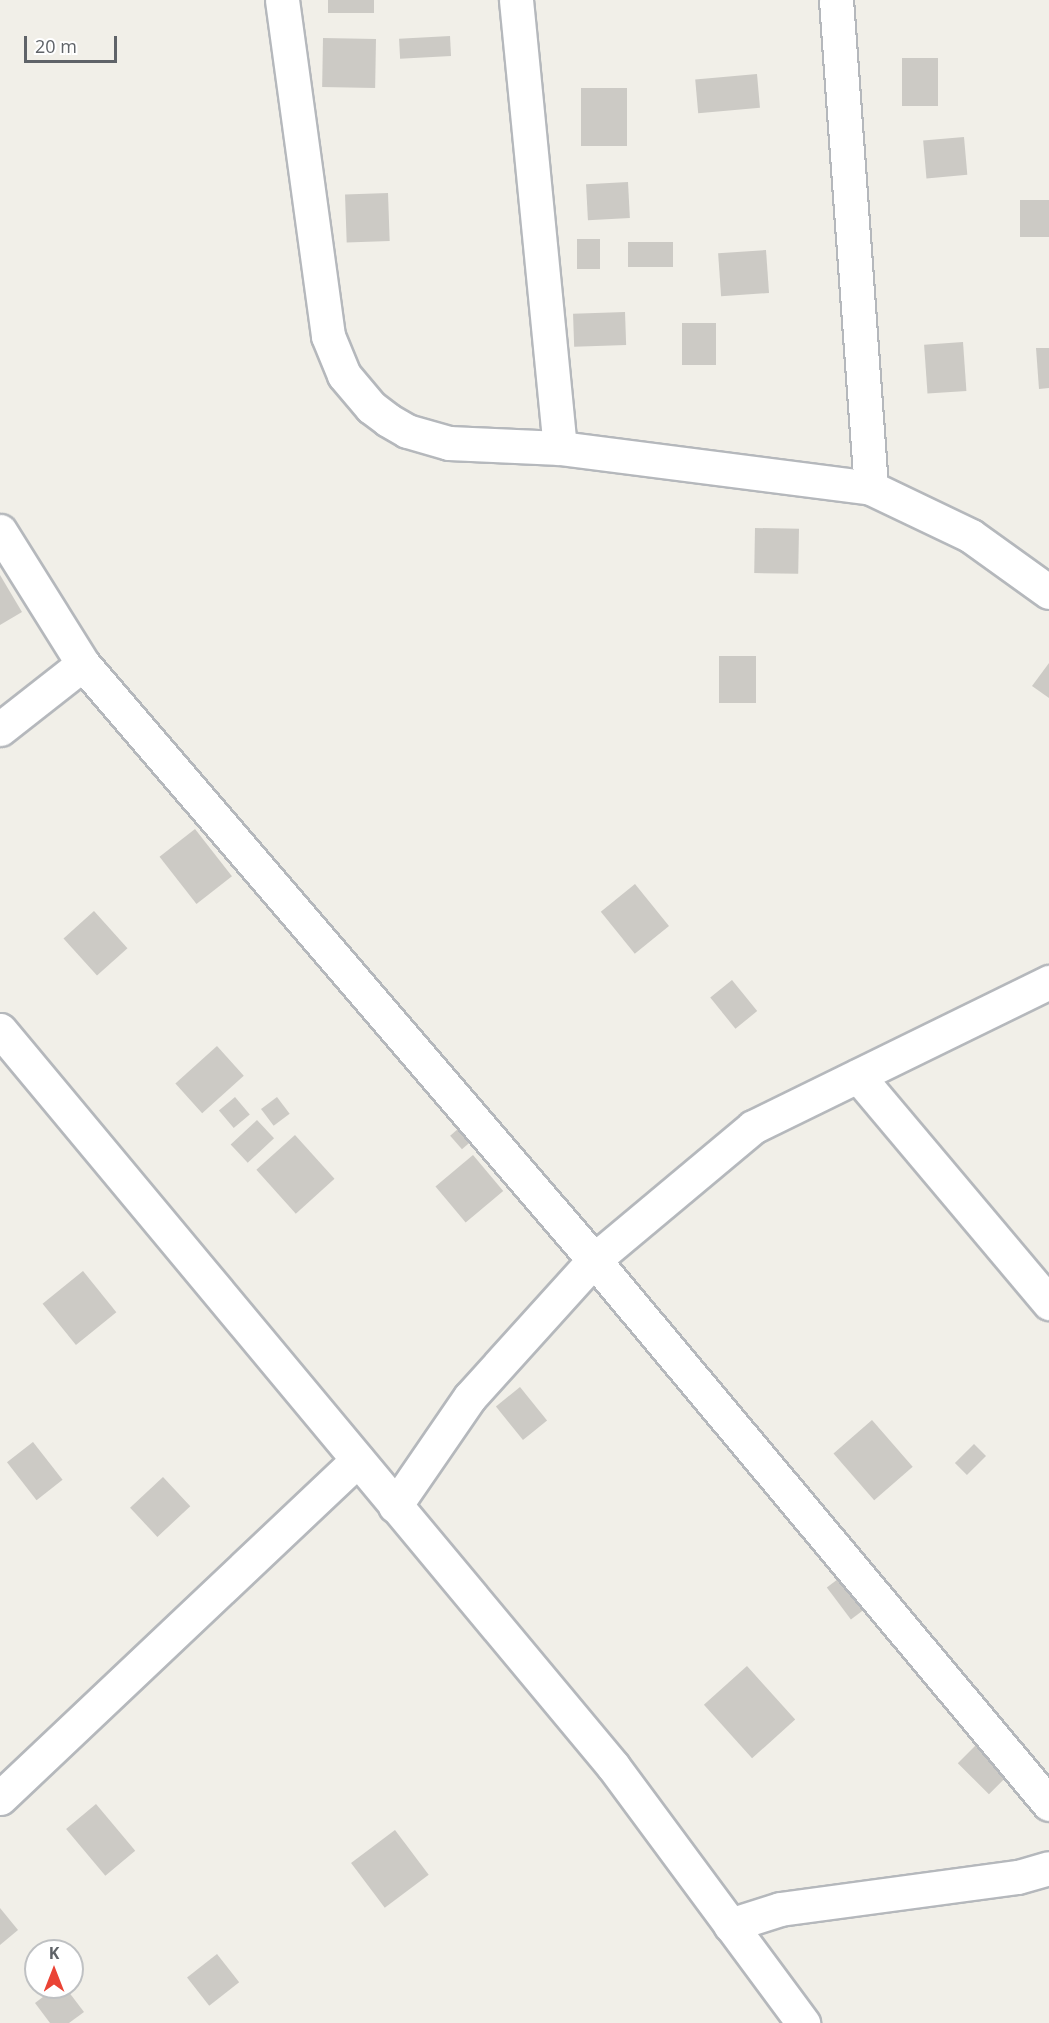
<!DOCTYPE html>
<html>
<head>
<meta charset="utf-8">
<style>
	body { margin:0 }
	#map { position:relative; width:1049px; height:2023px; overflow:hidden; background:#f1efe8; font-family:"Open Sans",sans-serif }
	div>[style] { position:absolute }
	.building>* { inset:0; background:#cccac5; transform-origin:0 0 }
	.roads { filter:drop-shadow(2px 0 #b5b8bc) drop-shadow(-2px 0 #b5b8bc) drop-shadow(0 2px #b5b8bc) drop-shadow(0 -2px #b5b8bc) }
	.street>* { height:33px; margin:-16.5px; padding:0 16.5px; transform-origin:16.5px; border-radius:16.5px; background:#fff }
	span { translate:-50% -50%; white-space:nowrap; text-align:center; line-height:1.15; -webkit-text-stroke:6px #fff; paint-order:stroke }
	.north { position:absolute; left:24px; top:1939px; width:60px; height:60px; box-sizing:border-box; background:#fff; border:2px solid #bfc1c3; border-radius:50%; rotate:0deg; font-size:16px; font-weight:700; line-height:24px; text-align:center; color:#5f6368 }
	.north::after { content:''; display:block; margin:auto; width:21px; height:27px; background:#ea4335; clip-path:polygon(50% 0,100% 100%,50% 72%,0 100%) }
	.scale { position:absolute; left:24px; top:36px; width:93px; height:27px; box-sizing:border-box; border:3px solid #5f6368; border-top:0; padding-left:8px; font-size:18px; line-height:21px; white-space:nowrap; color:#5f6368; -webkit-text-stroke:4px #fff; paint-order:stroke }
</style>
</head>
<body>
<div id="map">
	<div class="building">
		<div style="left:328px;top:0;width:46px;height:13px"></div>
		<div style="left:450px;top:36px;width:20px;height:51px;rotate:87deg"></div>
		<div style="left:323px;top:38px;width:53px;height:49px;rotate:1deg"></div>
		<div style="left:902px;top:58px;width:36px;height:48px"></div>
		<div style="left:757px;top:74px;width:34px;height:62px;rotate:85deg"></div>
		<div style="left:581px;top:88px;width:46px;height:58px"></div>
		<div style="left:964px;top:137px;width:38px;height:41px;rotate:85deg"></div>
		<div style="left:628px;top:182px;width:36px;height:42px;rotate:87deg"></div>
		<div style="left:388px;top:193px;width:48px;height:43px;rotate:88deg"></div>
		<div style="left:1049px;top:200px;width:37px;height:29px;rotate:90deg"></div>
		<div style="left:577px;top:239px;width:23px;height:30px"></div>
		<div style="left:673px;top:242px;width:25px;height:45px;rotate:90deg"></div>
		<div style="left:766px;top:250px;width:43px;height:48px;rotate:86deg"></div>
		<div style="left:625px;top:312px;width:33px;height:52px;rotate:88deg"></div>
		<div style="left:682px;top:323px;width:34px;height:42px"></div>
		<div style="left:963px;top:342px;width:49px;height:39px;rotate:86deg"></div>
		<div style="clip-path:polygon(1036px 348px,1049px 348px,1049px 388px,1039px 389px)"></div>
		<div style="left:755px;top:528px;width:44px;height:45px;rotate:1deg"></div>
		<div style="clip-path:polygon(0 575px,22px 612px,0 625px)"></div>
		<div style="left:719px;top:656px;width:37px;height:47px"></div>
		<div style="clip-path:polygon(1049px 663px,1049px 698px,1032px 686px)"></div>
		<div style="left:195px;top:829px;width:60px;height:45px;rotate:52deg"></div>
		<div style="left:635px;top:884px;width:54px;height:44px;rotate:51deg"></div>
		<div style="left:94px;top:911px;width:50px;height:41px;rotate:48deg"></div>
		<div style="left:732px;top:980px;width:40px;height:28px;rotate:51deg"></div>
		<div style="left:217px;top:1046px;width:40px;height:56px;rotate:48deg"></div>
		<div style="left:235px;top:1097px;width:23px;height:21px;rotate:50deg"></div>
		<div style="left:277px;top:1097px;width:21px;height:20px;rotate:53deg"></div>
		<div style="left:257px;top:1120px;width:25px;height:36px;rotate:47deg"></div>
		<div style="left:466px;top:1122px;width:18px;height:21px;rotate:49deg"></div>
		<div style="left:295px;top:1135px;width:59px;height:52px;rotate:48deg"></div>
		<div style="left:473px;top:1155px;width:47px;height:49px;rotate:50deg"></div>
		<div style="left:83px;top:1271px;width:53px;height:52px;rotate:51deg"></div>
		<div style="left:520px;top:1387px;width:43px;height:31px;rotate:51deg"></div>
		<div style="left:872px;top:1420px;width:62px;height:51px;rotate:49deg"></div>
		<div style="left:33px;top:1442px;width:48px;height:33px;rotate:52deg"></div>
		<div style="left:974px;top:1444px;width:17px;height:27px;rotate:45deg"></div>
		<div style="left:163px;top:1477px;width:40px;height:45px;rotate:47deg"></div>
		<div style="left:846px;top:1573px;width:40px;height:24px;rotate:53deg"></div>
		<div style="left:747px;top:1666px;width:72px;height:58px;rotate:48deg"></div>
		<div style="left:984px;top:1737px;width:44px;height:37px;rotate:45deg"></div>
		<div style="left:96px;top:1804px;width:61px;height:39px;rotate:50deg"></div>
		<div style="left:395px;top:1830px;width:56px;height:55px;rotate:53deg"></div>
		<div style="clip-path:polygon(0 1908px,18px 1930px,0 1945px)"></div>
		<div style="left:217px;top:1954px;width:36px;height:38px;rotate:52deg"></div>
		<div style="clip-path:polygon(56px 1987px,65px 1987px,84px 2012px,69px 2023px,50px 2023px,35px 2003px)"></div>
	</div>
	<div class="roads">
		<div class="street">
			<div style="left:282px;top:0;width:339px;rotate:82.2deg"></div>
			<div style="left:328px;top:336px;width:42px;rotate:67.7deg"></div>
			<div style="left:344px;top:375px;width:42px;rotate:49.8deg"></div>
			<div style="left:371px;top:407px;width:21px;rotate:37deg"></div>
			<div style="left:388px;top:420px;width:22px;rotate:30deg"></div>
			<div style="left:407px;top:431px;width:44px;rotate:15.9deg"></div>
			<div style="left:449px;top:443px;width:111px;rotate:2.6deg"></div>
			<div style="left:560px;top:448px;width:314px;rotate:7.3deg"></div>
			<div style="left:871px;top:488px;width:111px;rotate:25.6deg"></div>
			<div style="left:971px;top:536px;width:96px;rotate:35.7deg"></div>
			<div style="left:516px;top:0;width:450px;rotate:84.4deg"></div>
			<div style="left:836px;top:0;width:489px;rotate:85.9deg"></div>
			<div style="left:0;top:531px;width:157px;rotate:58deg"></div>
			<div style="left:83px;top:664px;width:785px;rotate:49.39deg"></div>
			<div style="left:594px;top:1260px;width:709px;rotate:50.09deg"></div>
			<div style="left:0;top:729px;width:105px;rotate:-38.1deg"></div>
			<div style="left:0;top:1030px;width:958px;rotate:50.21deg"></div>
			<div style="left:613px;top:1766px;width:320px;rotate:53.5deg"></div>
			<div style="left:858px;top:1076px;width:297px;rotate:49.9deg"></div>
			<div style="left:395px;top:1506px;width:132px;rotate:-55.5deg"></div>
			<div style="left:470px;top:1397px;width:185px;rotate:-47.9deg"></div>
			<div style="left:594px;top:1260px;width:207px;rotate:-39.9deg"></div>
			<div style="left:753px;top:1127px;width:330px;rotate:-26.1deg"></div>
			<div style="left:0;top:1798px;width:492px;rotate:-43.4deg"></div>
			<div style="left:730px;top:1925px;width:52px;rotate:-17.7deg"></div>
			<div style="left:780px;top:1909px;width:240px;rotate:-7.7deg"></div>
			<div style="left:1018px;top:1877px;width:32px;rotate:-16deg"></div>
		</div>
	</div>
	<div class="north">K</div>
	<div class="scale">20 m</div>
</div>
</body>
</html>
